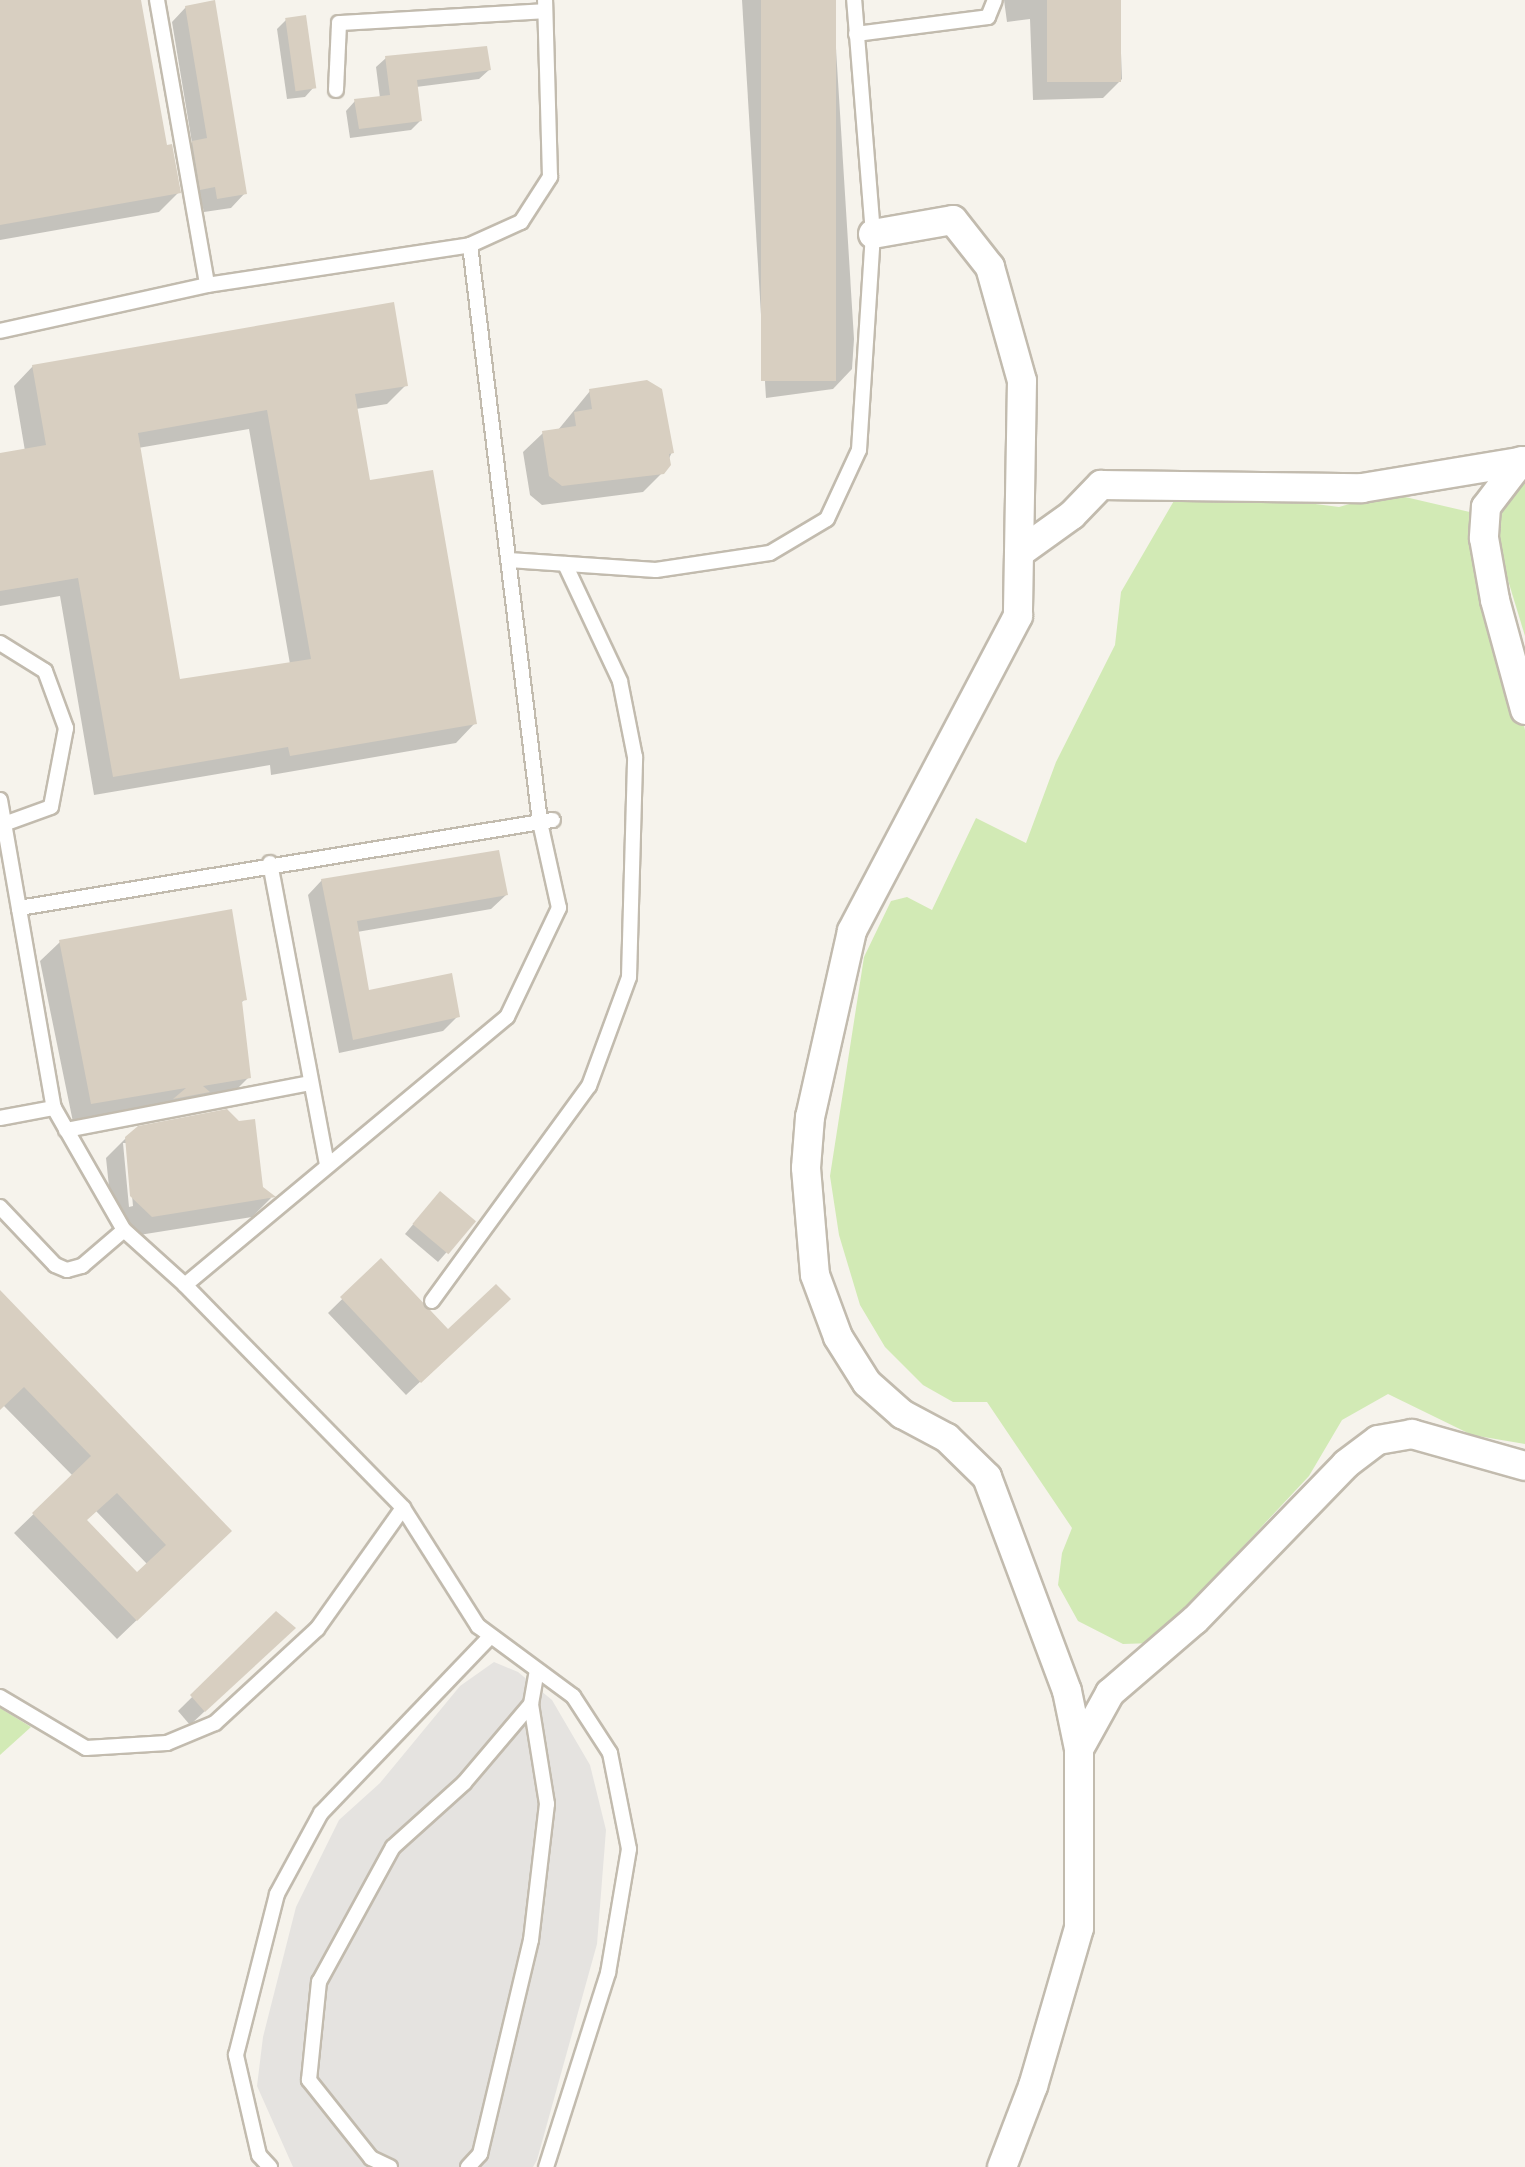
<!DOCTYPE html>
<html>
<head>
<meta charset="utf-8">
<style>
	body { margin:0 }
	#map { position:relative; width:1525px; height:2167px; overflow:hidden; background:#f6f3ec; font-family:Manrope,sans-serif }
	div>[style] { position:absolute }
	.green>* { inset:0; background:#d2eab5 }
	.parking>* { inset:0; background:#e5e3e0 }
	.shadow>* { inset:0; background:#0003 }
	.building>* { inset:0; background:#d8cfc1; transform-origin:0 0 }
	.roads { filter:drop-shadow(2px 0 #c2bbae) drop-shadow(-2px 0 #c2bbae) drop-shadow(0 2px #c2bbae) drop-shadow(0 -2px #c2bbae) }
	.service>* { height:14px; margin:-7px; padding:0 7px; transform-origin:7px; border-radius:7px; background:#fff }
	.minor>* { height:28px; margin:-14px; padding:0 14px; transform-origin:14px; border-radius:14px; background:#fff }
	span { translate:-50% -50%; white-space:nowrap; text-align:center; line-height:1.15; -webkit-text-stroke:6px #fff; paint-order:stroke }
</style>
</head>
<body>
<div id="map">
	<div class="green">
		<div style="clip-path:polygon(1525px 476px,1525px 636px,1493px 531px,1506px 491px)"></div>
		<div style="clip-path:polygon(1388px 493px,1474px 513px,1525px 730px,1525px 1444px,1472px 1435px,1388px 1394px,1342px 1420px,1309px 1476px,1153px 1643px,1123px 1644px,1078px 1621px,1058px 1585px,1062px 1553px,1072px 1528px,987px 1402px,953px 1402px,923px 1385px,885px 1347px,860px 1305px,839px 1235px,830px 1176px,864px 957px,891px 901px,907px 897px,932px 910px,976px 818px,1026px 843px,1056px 762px,1115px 645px,1121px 592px,1175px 499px,1268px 498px,1339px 507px)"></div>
		<div style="clip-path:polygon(0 1708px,31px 1727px,0 1755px)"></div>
	</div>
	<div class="parking">
		<div style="clip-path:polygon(494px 1662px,518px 1672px,552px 1700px,590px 1765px,606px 1830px,597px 1944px,537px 2160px,533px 2167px,293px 2167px,257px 2086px,263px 2037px,296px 1907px,339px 1820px,380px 1783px,460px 1686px)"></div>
	</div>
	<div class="shadow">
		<div style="clip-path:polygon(0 0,139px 0,165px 147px,179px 192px,159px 212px,0 240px)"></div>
		<div style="clip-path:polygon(742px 0,833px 0,854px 339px,852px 369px,833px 389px,766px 398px)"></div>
		<div style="clip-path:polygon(1004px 0,1119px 0,1122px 79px,1103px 98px,1033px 100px,1030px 19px,1007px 22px)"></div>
		<div style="clip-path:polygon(186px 7px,245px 193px,231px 208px,204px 212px,201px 200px,186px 203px,178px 157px,192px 143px,172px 22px)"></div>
		<div style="clip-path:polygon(286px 20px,314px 87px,305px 97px,287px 99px,277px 29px)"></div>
		<div style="clip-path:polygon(386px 58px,489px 70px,479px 79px,416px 87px,420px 121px,411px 130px,350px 138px,346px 111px,355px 101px,380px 98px,376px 67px)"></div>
		<div style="clip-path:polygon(evenodd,33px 366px,406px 385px,387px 404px,356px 409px,369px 483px,475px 723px,456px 743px,271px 775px,270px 765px,94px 795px,60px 596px,0 606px,0 455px,25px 451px,14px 386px,33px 366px,249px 429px,290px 664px,179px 681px,138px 448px,249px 429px)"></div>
		<div style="clip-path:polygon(590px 391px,672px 452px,663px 472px,643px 492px,542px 505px,530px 495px,523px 452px,543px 433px,558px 430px)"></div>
		<div style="clip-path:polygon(322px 880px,506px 895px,491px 909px,357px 932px,368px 992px,458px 1016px,443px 1031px,339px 1053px,308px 895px)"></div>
		<div style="clip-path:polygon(60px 942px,245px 999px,241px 1003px,249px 1077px,229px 1097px,73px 1122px,40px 961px)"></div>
		<div style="clip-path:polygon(evenodd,126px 1138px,261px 1188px,271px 1198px,252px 1217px,133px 1236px,112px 1216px,106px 1158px,126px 1138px,123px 1143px,127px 1143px,133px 1206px,129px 1207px,123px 1143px)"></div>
		<div style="clip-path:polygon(431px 1203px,474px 1221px,438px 1262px,405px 1234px)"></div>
		<div style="clip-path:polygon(381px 1261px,448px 1332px,494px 1312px,406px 1395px,328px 1313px)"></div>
		<div style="clip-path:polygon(evenodd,0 1293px,210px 1550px,117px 1639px,14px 1533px,73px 1476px,3px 1405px,0 1408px,0 1293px,96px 1511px,148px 1565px,137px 1575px,85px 1521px,96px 1511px)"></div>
		<div style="clip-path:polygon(276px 1614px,279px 1642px,190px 1725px,178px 1711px)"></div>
	</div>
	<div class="building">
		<div style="clip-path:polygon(0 0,141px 0,167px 145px,172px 144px,181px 193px,0 225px)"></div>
		<div style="clip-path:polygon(215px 0,247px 194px,217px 199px,215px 187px,200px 190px,192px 141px,207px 138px,185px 6px)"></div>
		<div style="left:761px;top:0;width:75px;height:381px"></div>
		<div style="left:1047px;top:0;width:74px;height:82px"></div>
		<div style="left:306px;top:15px;width:74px;height:21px;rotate:82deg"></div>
		<div style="clip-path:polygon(487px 46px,491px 70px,417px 80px,422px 121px,359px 129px,354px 99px,390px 95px,385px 56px)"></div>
		<div style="clip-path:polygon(evenodd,394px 302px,408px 386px,355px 394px,370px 480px,433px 470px,477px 724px,290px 756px,288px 747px,113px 777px,78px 578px,0 591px,0 453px,46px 445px,32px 365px,394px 302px,267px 410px,311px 659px,180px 679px,138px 433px,267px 410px)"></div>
		<div style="clip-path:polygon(647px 380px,662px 389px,674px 453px,669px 454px,671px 465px,664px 474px,562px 486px,549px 476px,542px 431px,576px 426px,574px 412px,592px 409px,589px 389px)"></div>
		<div style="clip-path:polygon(499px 850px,508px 895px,357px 921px,369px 990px,452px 973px,460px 1017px,353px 1040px,321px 879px)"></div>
		<div style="clip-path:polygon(232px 909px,247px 1000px,242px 1001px,251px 1078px,203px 1086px,210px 1092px,173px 1099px,186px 1088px,91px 1104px,59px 940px)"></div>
		<div style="clip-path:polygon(227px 1109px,239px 1121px,255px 1119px,263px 1187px,276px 1197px,152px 1217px,130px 1196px,125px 1137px,138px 1126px)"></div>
		<div style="left:440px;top:1191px;width:47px;height:43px;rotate:40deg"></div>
		<div style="clip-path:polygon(381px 1258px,448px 1329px,496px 1284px,511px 1299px,421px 1383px,340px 1297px)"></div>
		<div style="clip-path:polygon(evenodd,0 1290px,232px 1531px,137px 1621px,32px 1513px,91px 1456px,24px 1387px,0 1410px,0 1290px,117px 1493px,166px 1545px,137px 1572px,87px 1520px,117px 1493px)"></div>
		<div style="clip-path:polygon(276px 1611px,296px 1628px,205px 1712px,190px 1695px)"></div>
	</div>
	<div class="roads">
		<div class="service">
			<div style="left:157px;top:0;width:289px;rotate:80deg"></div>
			<div style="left:856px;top:34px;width:133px;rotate:-7.3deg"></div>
			<div style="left:988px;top:17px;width:18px;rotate:-68deg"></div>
			<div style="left:336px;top:90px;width:67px;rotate:-87.4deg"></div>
			<div style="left:339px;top:23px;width:206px;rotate:-3.3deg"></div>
			<div style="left:0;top:331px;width:212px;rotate:-12.5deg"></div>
			<div style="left:207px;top:285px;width:266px;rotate:-8.6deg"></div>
			<div style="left:470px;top:245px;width:56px;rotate:-24.3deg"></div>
			<div style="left:521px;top:222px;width:54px;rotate:-57.2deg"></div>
			<div style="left:550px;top:177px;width:177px;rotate:-91.6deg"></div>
			<div style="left:509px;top:560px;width:147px;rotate:3.9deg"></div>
			<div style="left:656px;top:570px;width:115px;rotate:-8.5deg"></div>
			<div style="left:770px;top:553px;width:66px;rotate:-30.8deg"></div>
			<div style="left:827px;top:519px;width:76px;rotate:-65.1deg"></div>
			<div style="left:859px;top:450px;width:216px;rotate:-86.3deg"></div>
			<div style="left:873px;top:234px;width:235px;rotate:-94.6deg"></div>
			<div style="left:0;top:643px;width:53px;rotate:31.9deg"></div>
			<div style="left:45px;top:671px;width:61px;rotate:69.8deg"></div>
			<div style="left:66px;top:728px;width:80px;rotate:100.8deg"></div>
			<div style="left:51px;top:807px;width:50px;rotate:160.1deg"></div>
			<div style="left:0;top:800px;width:313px;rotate:80.1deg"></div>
			<div style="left:54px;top:1108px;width:141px;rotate:60.2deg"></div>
			<div style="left:124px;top:1230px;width:82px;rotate:42deg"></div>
			<div style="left:185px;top:1285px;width:312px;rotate:45.6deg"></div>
			<div style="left:403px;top:1508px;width:140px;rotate:57.6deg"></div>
			<div style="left:478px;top:1626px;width:118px;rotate:36.4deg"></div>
			<div style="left:573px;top:1696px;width:68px;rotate:57deg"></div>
			<div style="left:610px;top:1753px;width:98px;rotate:78.8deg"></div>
			<div style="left:629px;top:1849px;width:126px;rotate:99.6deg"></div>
			<div style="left:608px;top:1973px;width:204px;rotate:107.7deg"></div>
			<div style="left:270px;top:863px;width:308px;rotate:79.3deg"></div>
			<div style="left:19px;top:908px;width:541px;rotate:-9.36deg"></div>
			<div style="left:0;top:1118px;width:55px;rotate:-10.5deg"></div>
			<div style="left:66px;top:1130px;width:249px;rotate:-10.9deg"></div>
			<div style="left:0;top:1207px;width:80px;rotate:46.5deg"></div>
			<div style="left:55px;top:1265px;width:13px;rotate:23deg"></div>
			<div style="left:67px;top:1270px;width:16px;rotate:-15deg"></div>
			<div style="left:82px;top:1266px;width:55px;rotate:-40.6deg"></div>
			<div style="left:185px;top:1285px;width:419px;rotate:-39.8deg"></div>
			<div style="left:507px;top:1017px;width:121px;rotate:-64.5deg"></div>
			<div style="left:559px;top:908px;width:88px;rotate:-102.5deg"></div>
			<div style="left:540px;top:822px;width:581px;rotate:-96.92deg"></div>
			<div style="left:432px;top:1301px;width:266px;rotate:-53.9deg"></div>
			<div style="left:589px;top:1086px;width:116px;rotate:-69.8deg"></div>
			<div style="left:629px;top:977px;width:220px;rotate:-88.4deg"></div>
			<div style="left:635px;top:757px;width:77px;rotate:-101.2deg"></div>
			<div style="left:620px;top:681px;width:129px;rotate:-115.2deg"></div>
			<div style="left:0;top:1697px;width:100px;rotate:30.7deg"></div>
			<div style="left:86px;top:1748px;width:81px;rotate:-3.5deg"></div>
			<div style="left:167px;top:1743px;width:52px;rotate:-22.6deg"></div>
			<div style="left:215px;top:1723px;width:139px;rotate:-42.7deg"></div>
			<div style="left:317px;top:1629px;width:148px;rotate:-54.6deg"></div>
			<div style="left:270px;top:2167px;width:16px;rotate:-133deg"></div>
			<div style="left:259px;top:2155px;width:103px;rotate:-103deg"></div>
			<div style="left:236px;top:2055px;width:166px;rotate:-75.7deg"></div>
			<div style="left:277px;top:1894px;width:92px;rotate:-61.5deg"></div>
			<div style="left:321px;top:1813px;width:244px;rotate:-46.2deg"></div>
			<div style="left:390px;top:2167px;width:21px;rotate:-155deg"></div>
			<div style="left:371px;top:2158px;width:100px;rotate:-128.5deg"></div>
			<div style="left:309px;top:2080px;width:99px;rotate:-84.2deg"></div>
			<div style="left:319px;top:1982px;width:154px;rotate:-61.3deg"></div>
			<div style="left:393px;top:1847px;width:96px;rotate:-42deg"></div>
			<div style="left:464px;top:1783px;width:104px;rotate:-49.7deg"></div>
			<div style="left:468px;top:2167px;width:18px;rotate:-47deg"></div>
			<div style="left:480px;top:2154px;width:220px;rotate:-76.6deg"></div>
			<div style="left:531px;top:1940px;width:137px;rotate:-83.3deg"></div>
			<div style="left:547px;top:1804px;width:101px;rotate:-99.1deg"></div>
			<div style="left:531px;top:1704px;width:34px;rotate:-80deg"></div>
		</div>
		<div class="minor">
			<div style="left:873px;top:234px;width:81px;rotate:-9.9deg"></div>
			<div style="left:953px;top:220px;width:60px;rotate:51.8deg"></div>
			<div style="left:990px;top:267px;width:118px;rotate:74.3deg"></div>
			<div style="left:1022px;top:381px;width:235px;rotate:91deg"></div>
			<div style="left:1018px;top:616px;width:356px;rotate:117.8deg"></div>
			<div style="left:852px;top:931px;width:191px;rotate:102.7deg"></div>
			<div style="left:810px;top:1117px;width:51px;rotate:94.5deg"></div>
			<div style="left:806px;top:1168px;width:107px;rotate:85.2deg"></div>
			<div style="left:815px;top:1275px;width:66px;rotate:69.6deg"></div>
			<div style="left:838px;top:1337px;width:54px;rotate:57.8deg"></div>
			<div style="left:867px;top:1383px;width:47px;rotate:41.5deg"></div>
			<div style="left:902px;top:1414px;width:51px;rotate:28.1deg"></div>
			<div style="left:947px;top:1438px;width:56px;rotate:44.3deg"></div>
			<div style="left:987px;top:1477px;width:228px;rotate:69.5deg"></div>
			<div style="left:1067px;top:1691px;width:59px;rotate:78.3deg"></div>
			<div style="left:1079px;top:1749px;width:179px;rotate:90deg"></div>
			<div style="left:1079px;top:1928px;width:165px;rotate:106.2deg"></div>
			<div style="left:1033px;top:2086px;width:87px;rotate:110.9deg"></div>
			<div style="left:1521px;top:461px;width:58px;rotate:127.3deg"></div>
			<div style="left:1486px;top:507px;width:31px;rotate:94deg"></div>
			<div style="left:1484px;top:538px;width:63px;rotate:79.9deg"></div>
			<div style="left:1495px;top:600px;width:114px;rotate:74.7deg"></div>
			<div style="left:1019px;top:553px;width:65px;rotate:-35.6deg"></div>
			<div style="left:1072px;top:515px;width:42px;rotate:-46deg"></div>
			<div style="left:1101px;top:485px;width:261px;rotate:0.7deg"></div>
			<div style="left:1362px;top:488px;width:165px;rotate:-9.4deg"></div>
			<div style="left:1079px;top:1749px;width:64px;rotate:-61deg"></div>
			<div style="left:1110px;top:1693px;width:112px;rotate:-40.7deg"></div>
			<div style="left:1195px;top:1620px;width:217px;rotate:-45.9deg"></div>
			<div style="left:1346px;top:1464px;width:40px;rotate:-37deg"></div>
			<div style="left:1378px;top:1440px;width:35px;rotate:-10deg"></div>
			<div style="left:1412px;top:1434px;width:117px;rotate:15.8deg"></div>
		</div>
	</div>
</div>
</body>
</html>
